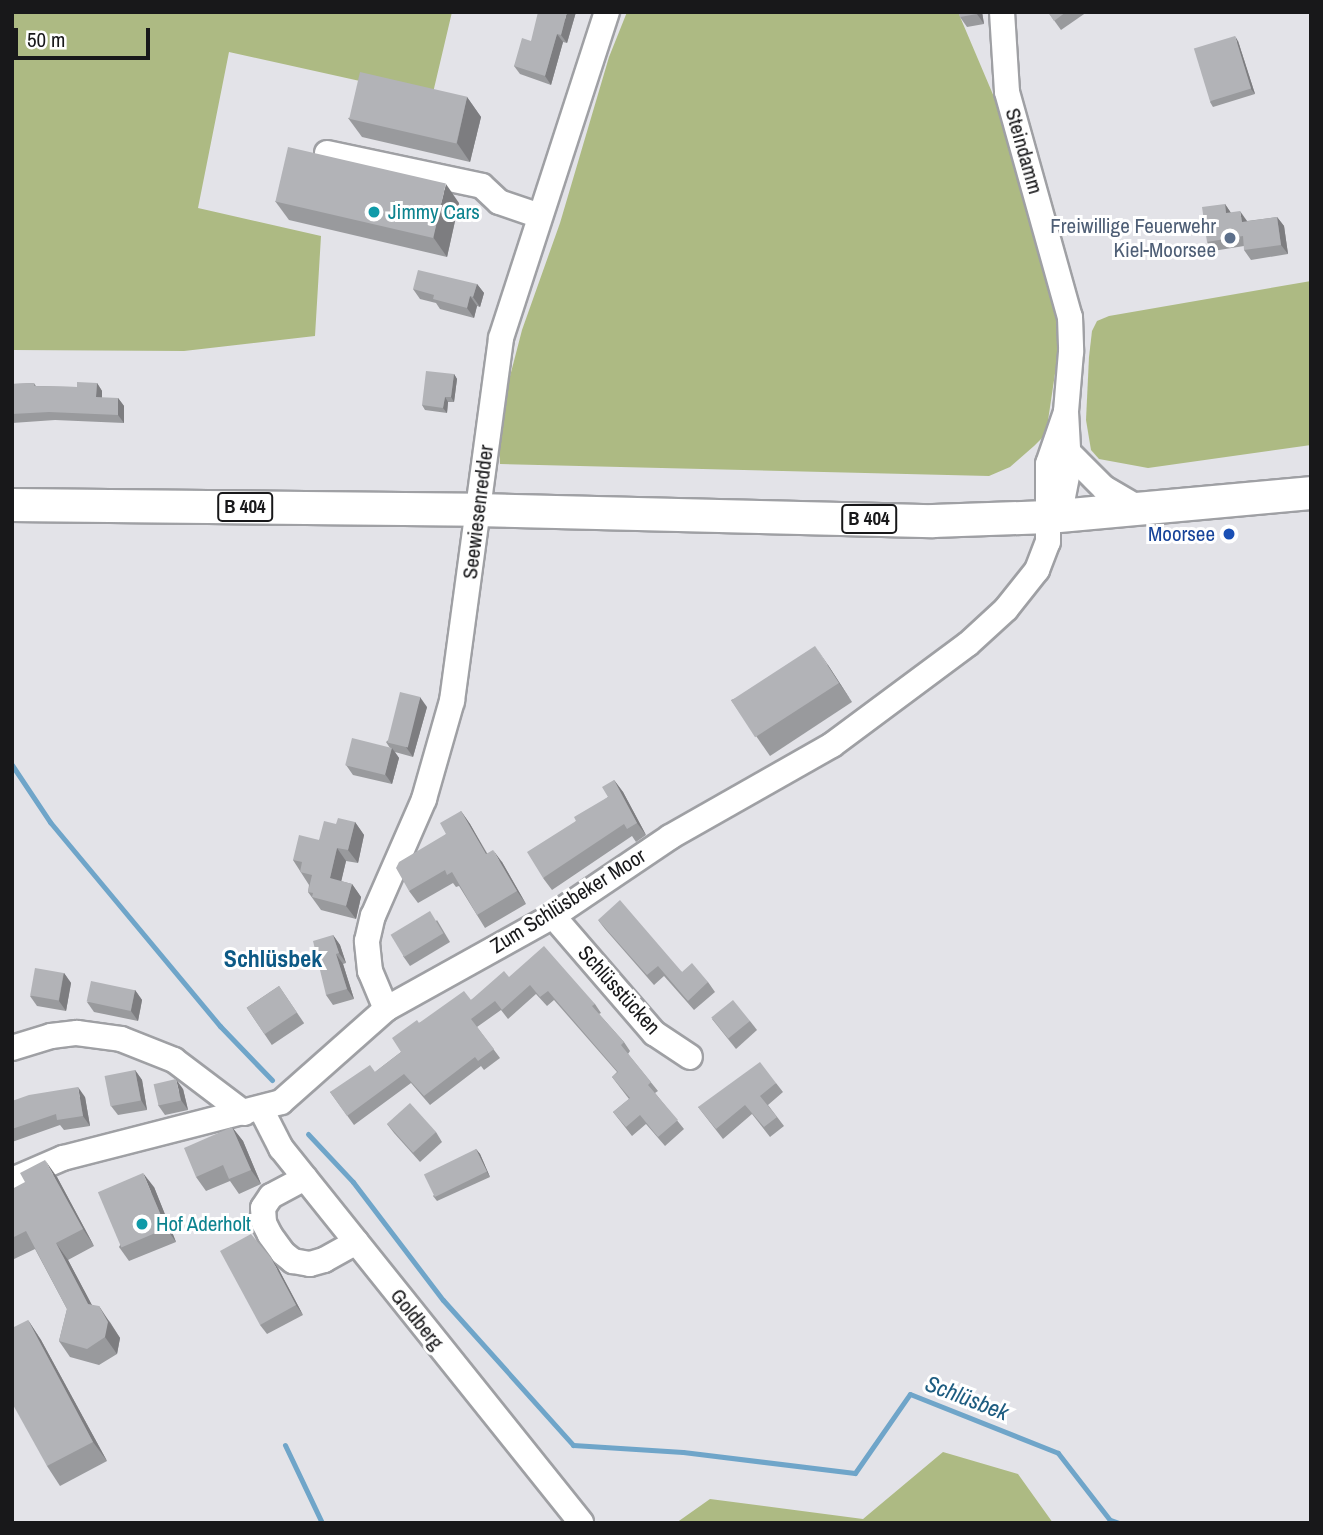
<!DOCTYPE html>
<html>
<head>
<meta charset="utf-8">
<style>
	body { margin:0 }
	#map { position:relative; width:1323px; height:1535px; overflow:hidden; background:#e3e3e8; font-family:"Archivo Narrow",sans-serif }
	div>[style] { position:absolute }
	.green>* { inset:0; background:#adba83 }
	.stream>* { height:5px; margin:-2.5px; padding:0 2.5px; transform-origin:2.5px; border-radius:2.5px; background:#6fa5c9 }
	.roads { filter:drop-shadow(2px 0 #9fa0a4) drop-shadow(-2px 0 #9fa0a4) drop-shadow(0 2px #9fa0a4) drop-shadow(0 -2px #9fa0a4) }
	.minor>* { height:24px; margin:-12px; padding:0 12px; transform-origin:12px; border-radius:12px; background:#fff }
	.major>* { height:32px; margin:-16px; padding:0 16px; transform-origin:16px; border-radius:16px; background:#fff }
	.wall>* { inset:0; background:#999a9d; transform-origin:0 0 }
	.shaded-wall>* { inset:0; background:#7d7d80 }
	.building>* { inset:0; background:#b2b3b7; transform-origin:0 0 }
	.dots>* { width:19px; height:19px; translate:-50% -50%; box-sizing:border-box; border:4px solid #fff; border-radius:50% }
	span { translate:-50% -50%; white-space:nowrap; text-align:center; line-height:1.15; -webkit-text-stroke:6px #fff; paint-order:stroke }
	.shield-label span { padding:2px 5px; background:#fff; border:2px solid; border-radius:5px; -webkit-text-stroke-width:0 }
	.shield-label { font-size:19px; color:#18181a; font-weight:700 }
	.street-label { font-size:21px; color:#18181a }
	.culture-label { font-size:21px; color:#0d838f }
	.left { translate:0 -50%; text-align:left }
	.service-label { font-size:21px; color:#4e5e75 }
	.right { translate:-100% -50%; text-align:right }
	.transit-label { font-size:21px; color:#164399 }
	.water-label { font-size:23px; color:#1d5c80; font-style:italic }
	.quarter-label { font-size:24px; color:#0d5a86; font-weight:700 }
	.frame { position:absolute; inset:0; border:14px solid #18181a; pointer-events:none }
	.scale { position:absolute; left:14px; top:28px; width:136px; height:32px; box-sizing:border-box; border:4px solid #18181a; border-top:0; padding-left:9px; font-size:21px; line-height:24px; white-space:nowrap; color:#18181a; -webkit-text-stroke:5px #fff; paint-order:stroke }
</style>
</head>
<body>
<div id="map">
	<div class="green">
		<div style="clip-path:polygon(12px 12px,452px 12px,432px 97px,229px 52px,198px 208px,321px 236px,315px 336px,184px 351px,12px 350px)"></div>
		<div style="clip-path:polygon(627px 12px,958px 12px,997px 104px,1055px 283px,1060px 340px,1046px 434px,1034px 446px,1010px 467px,989px 476px,500px 464px,499px 443px,508px 384px,522px 330px,560px 223px,609px 57px)"></div>
		<div style="clip-path:polygon(1311px 281px,1311px 445px,1148px 468px,1099px 459px,1091px 450px,1086px 420px,1089px 357px,1092px 331px,1097px 321px,1109px 316px)"></div>
		<div style="clip-path:polygon(943px 1452px,1018px 1474px,1053px 1523px,676px 1523px,710px 1499px,863px 1519px)"></div>
	</div>
	<div class="stream">
		<div style="left:12px;top:765px;width:69px;rotate:56.3deg"></div>
		<div style="left:50px;top:822px;width:266px;rotate:50.2deg"></div>
		<div style="left:220px;top:1026px;width:75px;rotate:46.1deg"></div>
		<div style="left:308px;top:1134px;width:66px;rotate:46.8deg"></div>
		<div style="left:353px;top:1182px;width:148px;rotate:52.7deg"></div>
		<div style="left:443px;top:1300px;width:195px;rotate:48.1deg"></div>
		<div style="left:573px;top:1445px;width:110px;rotate:3.6deg"></div>
		<div style="left:683px;top:1452px;width:173px;rotate:7deg"></div>
		<div style="left:855px;top:1473px;width:96px;rotate:-55.2deg"></div>
		<div style="left:910px;top:1394px;width:159px;rotate:21.7deg"></div>
		<div style="left:1058px;top:1453px;width:85px;rotate:52.2deg"></div>
		<div style="left:1110px;top:1520px;width:9px;rotate:18deg"></div>
		<div style="left:285px;top:1445px;width:86px;rotate:64.6deg"></div>
	</div>
	<div class="roads">
		<div class="minor">
			<div style="left:1002px;top:12px;width:80px;rotate:86.4deg"></div>
			<div style="left:1007px;top:92px;width:234px;rotate:74.4deg"></div>
			<div style="left:1070px;top:317px;width:35px;rotate:88deg"></div>
			<div style="left:1071px;top:352px;width:60px;rotate:94.8deg"></div>
			<div style="left:1066px;top:412px;width:54px;rotate:86.8deg"></div>
			<div style="left:1069px;top:466px;width:31px;rotate:101deg"></div>
			<div style="left:1063px;top:496px;width:26px;rotate:126deg"></div>
			<div style="left:327px;top:153px;width:158px;rotate:12deg"></div>
			<div style="left:482px;top:186px;width:23px;rotate:43deg"></div>
			<div style="left:499px;top:202px;width:43px;rotate:18.9deg"></div>
			<div style="left:1070px;top:454px;width:48px;rotate:45deg"></div>
			<div style="left:1104px;top:488px;width:44px;rotate:30.1deg"></div>
			<div style="left:553px;top:916px;width:155px;rotate:49.2deg"></div>
			<div style="left:654px;top:1033px;width:43px;rotate:33.7deg"></div>
			<div style="left:386px;top:1009px;width:41px;rotate:-112.8deg"></div>
			<div style="left:370px;top:971px;width:30px;rotate:-96deg"></div>
			<div style="left:367px;top:941px;width:26px;rotate:-77deg"></div>
			<div style="left:373px;top:916px;width:128px;rotate:-66.4deg"></div>
			<div style="left:424px;top:799px;width:102px;rotate:-74.1deg"></div>
			<div style="left:452px;top:701px;width:366px;rotate:-82.3deg"></div>
			<div style="left:501px;top:338px;width:343px;rotate:-72deg"></div>
			<div style="left:12px;top:1048px;width:41px;rotate:-17.1deg"></div>
			<div style="left:51px;top:1036px;width:26px;rotate:-7deg"></div>
			<div style="left:77px;top:1033px;width:44px;rotate:7.8deg"></div>
			<div style="left:121px;top:1039px;width:57px;rotate:21.6deg"></div>
			<div style="left:174px;top:1060px;width:88px;rotate:37.1deg"></div>
			<div style="left:261px;top:1109px;width:44px;rotate:62.9deg"></div>
			<div style="left:281px;top:1148px;width:480px;rotate:51.3deg"></div>
			<div style="left:305px;top:1178px;width:38px;rotate:152deg"></div>
			<div style="left:271px;top:1196px;width:14px;rotate:124deg"></div>
			<div style="left:263px;top:1208px;width:15px;rotate:86deg"></div>
			<div style="left:264px;top:1223px;width:13px;rotate:63deg"></div>
			<div style="left:270px;top:1235px;width:22px;rotate:54deg"></div>
			<div style="left:283px;top:1253px;width:13px;rotate:39deg"></div>
			<div style="left:293px;top:1261px;width:17px;rotate:10deg"></div>
			<div style="left:310px;top:1264px;width:15px;rotate:-16deg"></div>
			<div style="left:324px;top:1260px;width:37px;rotate:-29deg"></div>
			<div style="left:12px;top:1180px;width:56px;rotate:-23.3deg"></div>
			<div style="left:63px;top:1158px;width:225px;rotate:-14.4deg"></div>
			<div style="left:281px;top:1102px;width:140px;rotate:-41.5deg"></div>
			<div style="left:386px;top:1009px;width:191px;rotate:-29.1deg"></div>
			<div style="left:553px;top:916px;width:141px;rotate:-34deg"></div>
			<div style="left:670px;top:837px;width:186px;rotate:-29.6deg"></div>
			<div style="left:832px;top:745px;width:169px;rotate:-36.6deg"></div>
			<div style="left:968px;top:644px;width:52px;rotate:-42.6deg"></div>
			<div style="left:1006px;top:609px;width:50px;rotate:-51.5deg"></div>
			<div style="left:1037px;top:570px;width:30px;rotate:-69deg"></div>
			<div style="left:1048px;top:542px;width:78px;rotate:-90deg"></div>
			<div style="left:1048px;top:464px;width:55px;rotate:-70.9deg"></div>
		</div>
		<div class="major">
			<div style="left:12px;top:505px;width:465px;rotate:0.6deg"></div>
			<div style="left:477px;top:510px;width:456px;rotate:1.4deg"></div>
			<div style="left:933px;top:521px;width:115px;rotate:-2deg"></div>
			<div style="left:1048px;top:517px;width:264px;rotate:-5.2deg"></div>
		</div>
	</div>
	<div class="wall">
		<div style="clip-path:polygon(576px 12px,567px 43px,563px 42px,551px 85px,520px 74px,514px 66px,531px 41px)"></div>
		<div style="clip-path:polygon(959px 12px,982px 12px,984px 24px,967px 27px,960px 17px)"></div>
		<div style="clip-path:polygon(1048px 12px,1087px 12px,1061px 30px)"></div>
		<div style="clip-path:polygon(1238px 41px,1255px 94px,1213px 107px,1210px 102px)"></div>
		<div style="clip-path:polygon(467px 97px,481px 117px,470px 162px,362px 137px,348px 118px)"></div>
		<div style="clip-path:polygon(275px 201px,459px 203px,447px 257px,289px 220px)"></div>
		<div style="clip-path:polygon(1225px 204px,1231px 213px,1247px 221px,1277px 217px,1284px 226px,1288px 254px,1251px 260px,1244px 250px,1244px 246px,1213px 251px,1207px 242px)"></div>
		<div style="clip-path:polygon(477px 284px,484px 293px,480px 307px,477px 306px,474px 318px,440px 309px,436px 303px,420px 299px,413px 289px)"></div>
		<div style="clip-path:polygon(454px 374px,457px 379px,454px 402px,448px 402px,447px 413px,425px 410px,422px 405px)"></div>
		<div style="clip-path:polygon(34px 383px,36px 386px,77px 387px,97px 383px,102px 391px,102px 398px,118px 398px,124px 406px,124px 423px,55px 420px,12px 423px,12px 384px)"></div>
		<div style="clip-path:polygon(828px 665px,852px 702px,770px 756px,731px 700px)"></div>
		<div style="clip-path:polygon(427px 707px,413px 757px,395px 752px,399px 758px,392px 784px,353px 775px,346px 765px,390px 748px,386px 742px)"></div>
		<div style="clip-path:polygon(614px 780px,623px 792px,646px 835px,636px 842px,632px 836px,552px 890px,543px 878px,576px 821px,608px 797px)"></div>
		<div style="clip-path:polygon(461px 811px,470px 824px,487px 853px,502px 862px,526px 904px,485px 928px,459px 886px,456px 887px,453px 883px,418px 903px,409px 891px)"></div>
		<div style="clip-path:polygon(355px 822px,364px 835px,358px 863px,346px 861px,341px 881px,352px 884px,361px 897px,356px 919px,321px 910px,308px 892px,309px 885px,293px 860px,319px 840px,336px 824px)"></div>
		<div style="clip-path:polygon(437px 920px,450px 942px,410px 966px,403px 956px)"></div>
		<div style="clip-path:polygon(598px 920px,682px 972px,708px 982px,715px 992px,694px 1010px,664px 976px,654px 985px,605px 929px)"></div>
		<div style="clip-path:polygon(333px 935px,340px 945px,346px 963px,343px 964px,354px 999px,333px 1005px,326px 995px)"></div>
		<div style="clip-path:polygon(64px 973px,71px 983px,66px 1011px,37px 1006px,30px 996px)"></div>
		<div style="clip-path:polygon(509px 977px,595px 1004px,601px 1013px,599px 1014px,624px 1042px,630px 1051px,628px 1054px,658px 1091px,655px 1093px,684px 1129px,665px 1146px,646px 1124px,632px 1136px,613px 1112px,629px 1099px,612px 1077px,617px 1072px,554px 1000px,547px 1006px,536px 994px,508px 1019px,501px 1010px,477px 1027px,500px 1058px,484px 1070px,481px 1066px,430px 1105px,411px 1083px,354px 1125px,330px 1092px,375px 1072px,401px 1052px,419px 1023px,471px 1000px)"></div>
		<div style="left:279px;top:986px;width:45px;height:39px;rotate:56deg"></div>
		<div style="clip-path:polygon(135px 990px,142px 1000px,138px 1021px,94px 1012px,87px 1002px)"></div>
		<div style="clip-path:polygon(712px 1019px,750px 1021px,757px 1030px,736px 1049px)"></div>
		<div style="clip-path:polygon(135px 1070px,142px 1080px,147px 1110px,118px 1115px,111px 1106px)"></div>
		<div style="clip-path:polygon(776px 1083px,783px 1092px,768px 1105px,784px 1126px,770px 1137px,752px 1114px,723px 1139px,698px 1107px)"></div>
		<div style="clip-path:polygon(183px 1089px,188px 1110px,165px 1115px,158px 1105px)"></div>
		<div style="clip-path:polygon(85px 1097px,90px 1126px,64px 1130px,60px 1125px,12px 1142px,12px 1101px)"></div>
		<div style="clip-path:polygon(387px 1124px,436px 1132px,442px 1142px,420px 1162px,394px 1133px)"></div>
		<div style="clip-path:polygon(232px 1127px,243px 1141px,261px 1184px,239px 1194px,230px 1181px,206px 1191px,196px 1177px)"></div>
		<div style="clip-path:polygon(476px 1149px,480px 1154px,490px 1177px,437px 1201px,433px 1196px)"></div>
		<div style="clip-path:polygon(57px 1177px,94px 1246px,68px 1260px,91px 1304px,110px 1322px,120px 1338px,117px 1354px,99px 1365px,70px 1357px,59px 1341px,67px 1309px,35px 1249px,12px 1260px,12px 1189px)"></div>
		<div style="clip-path:polygon(154px 1187px,176px 1242px,129px 1261px,119px 1247px)"></div>
		<div style="clip-path:polygon(278px 1268px,303px 1315px,267px 1334px,260px 1325px)"></div>
		<div style="clip-path:polygon(28px 1320px,41px 1340px,107px 1461px,60px 1486px,47px 1466px)"></div>
	</div>
	<div class="shaded-wall">
		<div style="clip-path:polygon(567px 12px,576px 12px,567px 43px,561px 35px)"></div>
		<div style="clip-path:polygon(977px 12px,982px 12px,984px 24px,977px 14px)"></div>
		<div style="clip-path:polygon(557px 34px,563px 42px,551px 85px,545px 76px)"></div>
		<div style="clip-path:polygon(1235px 36px,1238px 41px,1255px 94px,1251px 89px)"></div>
		<div style="clip-path:polygon(467px 97px,481px 117px,470px 162px,457px 143px)"></div>
		<div style="clip-path:polygon(446px 184px,459px 203px,447px 257px,433px 237px)"></div>
		<div style="clip-path:polygon(1225px 204px,1231px 213px,1226px 213px)"></div>
		<div style="clip-path:polygon(1240px 211px,1247px 221px,1249px 231px,1242px 222px)"></div>
		<div style="clip-path:polygon(1277px 217px,1284px 226px,1288px 254px,1281px 245px)"></div>
		<div style="clip-path:polygon(477px 284px,484px 293px,480px 307px,473px 297px)"></div>
		<div style="clip-path:polygon(470px 296px,477px 306px,474px 318px,467px 308px)"></div>
		<div style="clip-path:polygon(454px 374px,457px 379px,454px 402px,451px 397px)"></div>
		<div style="clip-path:polygon(97px 383px,102px 391px,102px 406px,96px 397px)"></div>
		<div style="clip-path:polygon(445px 397px,448px 402px,447px 413px,443px 408px)"></div>
		<div style="clip-path:polygon(118px 398px,124px 406px,124px 423px,118px 415px)"></div>
		<div style="clip-path:polygon(815px 646px,828px 665px,852px 702px,839px 683px)"></div>
		<div style="clip-path:polygon(420px 697px,427px 707px,413px 757px,406px 747px)"></div>
		<div style="clip-path:polygon(392px 748px,399px 758px,392px 784px,385px 774px)"></div>
		<div style="clip-path:polygon(614px 780px,623px 792px,646px 835px,637px 823px)"></div>
		<div style="clip-path:polygon(461px 811px,470px 824px,494px 867px,486px 854px)"></div>
		<div style="clip-path:polygon(355px 822px,364px 835px,358px 863px,348px 850px)"></div>
		<div style="clip-path:polygon(337px 848px,346px 861px,339px 891px,330px 878px)"></div>
		<div style="clip-path:polygon(493px 850px,502px 862px,526px 904px,517px 891px)"></div>
		<div style="clip-path:polygon(352px 884px,361px 897px,356px 919px,346px 906px)"></div>
		<div style="clip-path:polygon(333px 935px,340px 945px,346px 963px,339px 953px)"></div>
		<div style="clip-path:polygon(336px 954px,343px 964px,354px 999px,347px 989px)"></div>
		<div style="clip-path:polygon(64px 973px,71px 983px,66px 1011px,59px 1001px)"></div>
		<div style="clip-path:polygon(135px 990px,142px 1000px,138px 1021px,131px 1011px)"></div>
		<div style="clip-path:polygon(135px 1070px,142px 1080px,147px 1110px,141px 1100px)"></div>
		<div style="clip-path:polygon(176px 1079px,183px 1089px,188px 1110px,181px 1100px)"></div>
		<div style="clip-path:polygon(78px 1087px,85px 1097px,90px 1126px,83px 1116px)"></div>
		<div style="clip-path:polygon(232px 1127px,243px 1141px,261px 1184px,251px 1170px)"></div>
		<div style="clip-path:polygon(476px 1149px,480px 1154px,490px 1177px,487px 1172px)"></div>
		<div style="clip-path:polygon(45px 1160px,57px 1177px,94px 1246px,83px 1229px)"></div>
		<div style="clip-path:polygon(143px 1173px,154px 1187px,176px 1242px,166px 1228px)"></div>
		<div style="clip-path:polygon(56px 1243px,68px 1260px,100px 1320px,88px 1304px)"></div>
		<div style="clip-path:polygon(271px 1258px,278px 1268px,303px 1315px,296px 1305px)"></div>
		<div style="clip-path:polygon(99px 1306px,120px 1338px,117px 1354px,105px 1337px)"></div>
		<div style="clip-path:polygon(28px 1320px,41px 1340px,107px 1461px,93px 1442px)"></div>
	</div>
	<div class="building">
		<div style="clip-path:polygon(538px 12px,567px 12px,561px 35px,557px 34px,545px 76px,514px 66px,522px 38px,531px 41px)"></div>
		<div style="clip-path:polygon(959px 12px,977px 12px,977px 14px,960px 17px)"></div>
		<div style="clip-path:polygon(1048px 12px,1066px 12px,1054px 21px)"></div>
		<div style="left:1235px;top:36px;width:55px;height:43px;rotate:73deg"></div>
		<div style="left:360px;top:72px;width:110px;height:48px;rotate:13deg"></div>
		<div style="left:288px;top:147px;width:162px;height:56px;rotate:13deg"></div>
		<div style="clip-path:polygon(1225px 204px,1226px 213px,1240px 211px,1242px 222px,1277px 217px,1281px 245px,1244px 250px,1243px 236px,1207px 242px,1202px 207px)"></div>
		<div style="clip-path:polygon(418px 270px,477px 284px,473px 297px,470px 296px,467px 308px,433px 299px,434px 295px,413px 289px)"></div>
		<div style="clip-path:polygon(426px 371px,454px 374px,451px 397px,445px 397px,443px 408px,422px 405px)"></div>
		<div style="clip-path:polygon(77px 382px,97px 383px,96px 397px,118px 398px,118px 415px,49px 412px,12px 414px,12px 384px,34px 383px,34px 386px,77px 387px)"></div>
		<div style="left:815px;top:646px;width:44px;height:100px;rotate:57deg"></div>
		<div style="left:400px;top:692px;width:21px;height:52px;rotate:14deg"></div>
		<div style="left:352px;top:738px;width:41px;height:28px;rotate:14deg"></div>
		<div style="clip-path:polygon(614px 780px,637px 823px,627px 829px,624px 824px,543px 878px,527px 852px,576px 821px,574px 817px,608px 797px,602px 787px)"></div>
		<div style="clip-path:polygon(461px 811px,486px 854px,493px 850px,517px 891px,477px 915px,452px 872px,447px 875px,445px 870px,409px 891px,396px 868px,399px 862px,446px 834px,440px 823px)"></div>
		<div style="clip-path:polygon(338px 818px,355px 822px,348px 850px,337px 848px,330px 878px,352px 884px,346px 906px,312px 897px,313px 893px,308px 892px,312px 875px,300px 872px,302px 862px,293px 860px,299px 835px,319px 840px,324px 821px,336px 824px)"></div>
		<div style="clip-path:polygon(620px 900px,682px 972px,692px 963px,708px 982px,688px 1001px,658px 966px,647px 975px,598px 920px)"></div>
		<div style="left:430px;top:911px;width:26px;height:46px;rotate:59deg"></div>
		<div style="clip-path:polygon(333px 935px,339px 953px,336px 954px,347px 989px,326px 995px,313px 941px)"></div>
		<div style="clip-path:polygon(544px 946px,595px 1004px,592px 1006px,624px 1042px,621px 1045px,651px 1082px,648px 1085px,678px 1120px,658px 1137px,640px 1115px,626px 1127px,613px 1112px,630px 1098px,612px 1077px,618px 1072px,548px 991px,540px 997px,530px 985px,502px 1010px,495px 1001px,471px 1019px,494px 1049px,478px 1061px,475px 1057px,424px 1096px,404px 1074px,347px 1116px,330px 1092px,370px 1065px,375px 1072px,401px 1052px,392px 1038px,417px 1020px,419px 1023px,464px 991px,471px 1000px,504px 971px,509px 977px)"></div>
		<div style="left:35px;top:968px;width:29px;height:28px;rotate:10deg"></div>
		<div style="left:91px;top:981px;width:45px;height:21px;rotate:12deg"></div>
		<div style="left:279px;top:986px;width:32px;height:39px;rotate:56deg"></div>
		<div style="left:733px;top:1000px;width:27px;height:28px;rotate:51deg"></div>
		<div style="clip-path:polygon(760px 1062px,776px 1083px,760px 1096px,777px 1117px,764px 1127px,745px 1105px,716px 1129px,698px 1107px)"></div>
		<div style="left:135px;top:1070px;width:31px;height:31px;rotate:79deg"></div>
		<div style="left:176px;top:1079px;width:22px;height:23px;rotate:77deg"></div>
		<div style="clip-path:polygon(78px 1087px,83px 1116px,57px 1120px,56px 1114px,12px 1129px,12px 1101px,29px 1095px)"></div>
		<div style="left:410px;top:1103px;width:39px;height:31px;rotate:48deg"></div>
		<div style="clip-path:polygon(232px 1127px,251px 1170px,229px 1179px,223px 1165px,196px 1177px,184px 1148px)"></div>
		<div style="left:476px;top:1149px;width:25px;height:58px;rotate:64deg"></div>
		<div style="clip-path:polygon(45px 1160px,83px 1229px,56px 1243px,88px 1304px,99px 1306px,108px 1322px,105px 1337px,87px 1349px,59px 1341px,67px 1309px,26px 1231px,12px 1238px,12px 1189px,25px 1182px,20px 1173px)"></div>
		<div style="left:143px;top:1173px;width:60px;height:49px;rotate:67deg"></div>
		<div style="clip-path:polygon(251px 1234px,271px 1258px,296px 1305px,260px 1325px,220px 1251px)"></div>
		<div style="clip-path:polygon(28px 1320px,93px 1442px,47px 1466px,12px 1403px,12px 1328px)"></div>
	</div>
	<div class="dots">
		<div style="left:374px;top:212px;background:#0f9aa8"></div>
		<div style="left:1230px;top:238px;background:#5c6f8a"></div>
		<div style="left:1229px;top:534px;background:#1a4fb4"></div>
		<div style="left:142px;top:1224px;background:#0f9aa8"></div>
	</div>
	<div class="shield-label">
		<span style="left:245px;top:507px">B 404</span>
		<span style="left:869px;top:519px">B 404</span>
	</div>
	<div class="street-label">
		<span style="left:1024px;top:151px;rotate:74deg">Steindamm</span>
		<span style="left:478px;top:512px;rotate:-83deg">Seewiesenredder</span>
		<span style="left:568px;top:901px;rotate:-32deg">Zum Schlüsbeker Moor</span>
		<span style="left:619px;top:990px;rotate:48deg">Schlüsstücken</span>
		<span style="left:417px;top:1319px;rotate:51deg">Goldberg</span>
	</div>
	<div class="culture-label">
		<span class="left" style="left:388px;top:212px">Jimmy Cars</span>
		<span class="left" style="left:156px;top:1224px">Hof Aderholt</span>
	</div>
	<div class="service-label">
		<span class="right" style="left:1216px;top:238px">Freiwillige Feuerwehr<br>Kiel-Moorsee</span>
	</div>
	<div class="transit-label">
		<span class="right" style="left:1215px;top:534px">Moorsee</span>
	</div>
	<div class="water-label">
		<span style="left:967px;top:1398px;rotate:21deg">Schlüsbek</span>
	</div>
	<div class="quarter-label">
		<span style="left:273px;top:959px">Schlüsbek</span>
	</div>
	<div class="frame"></div>
	<div class="scale">50 m</div>
</div>
</body>
</html>
